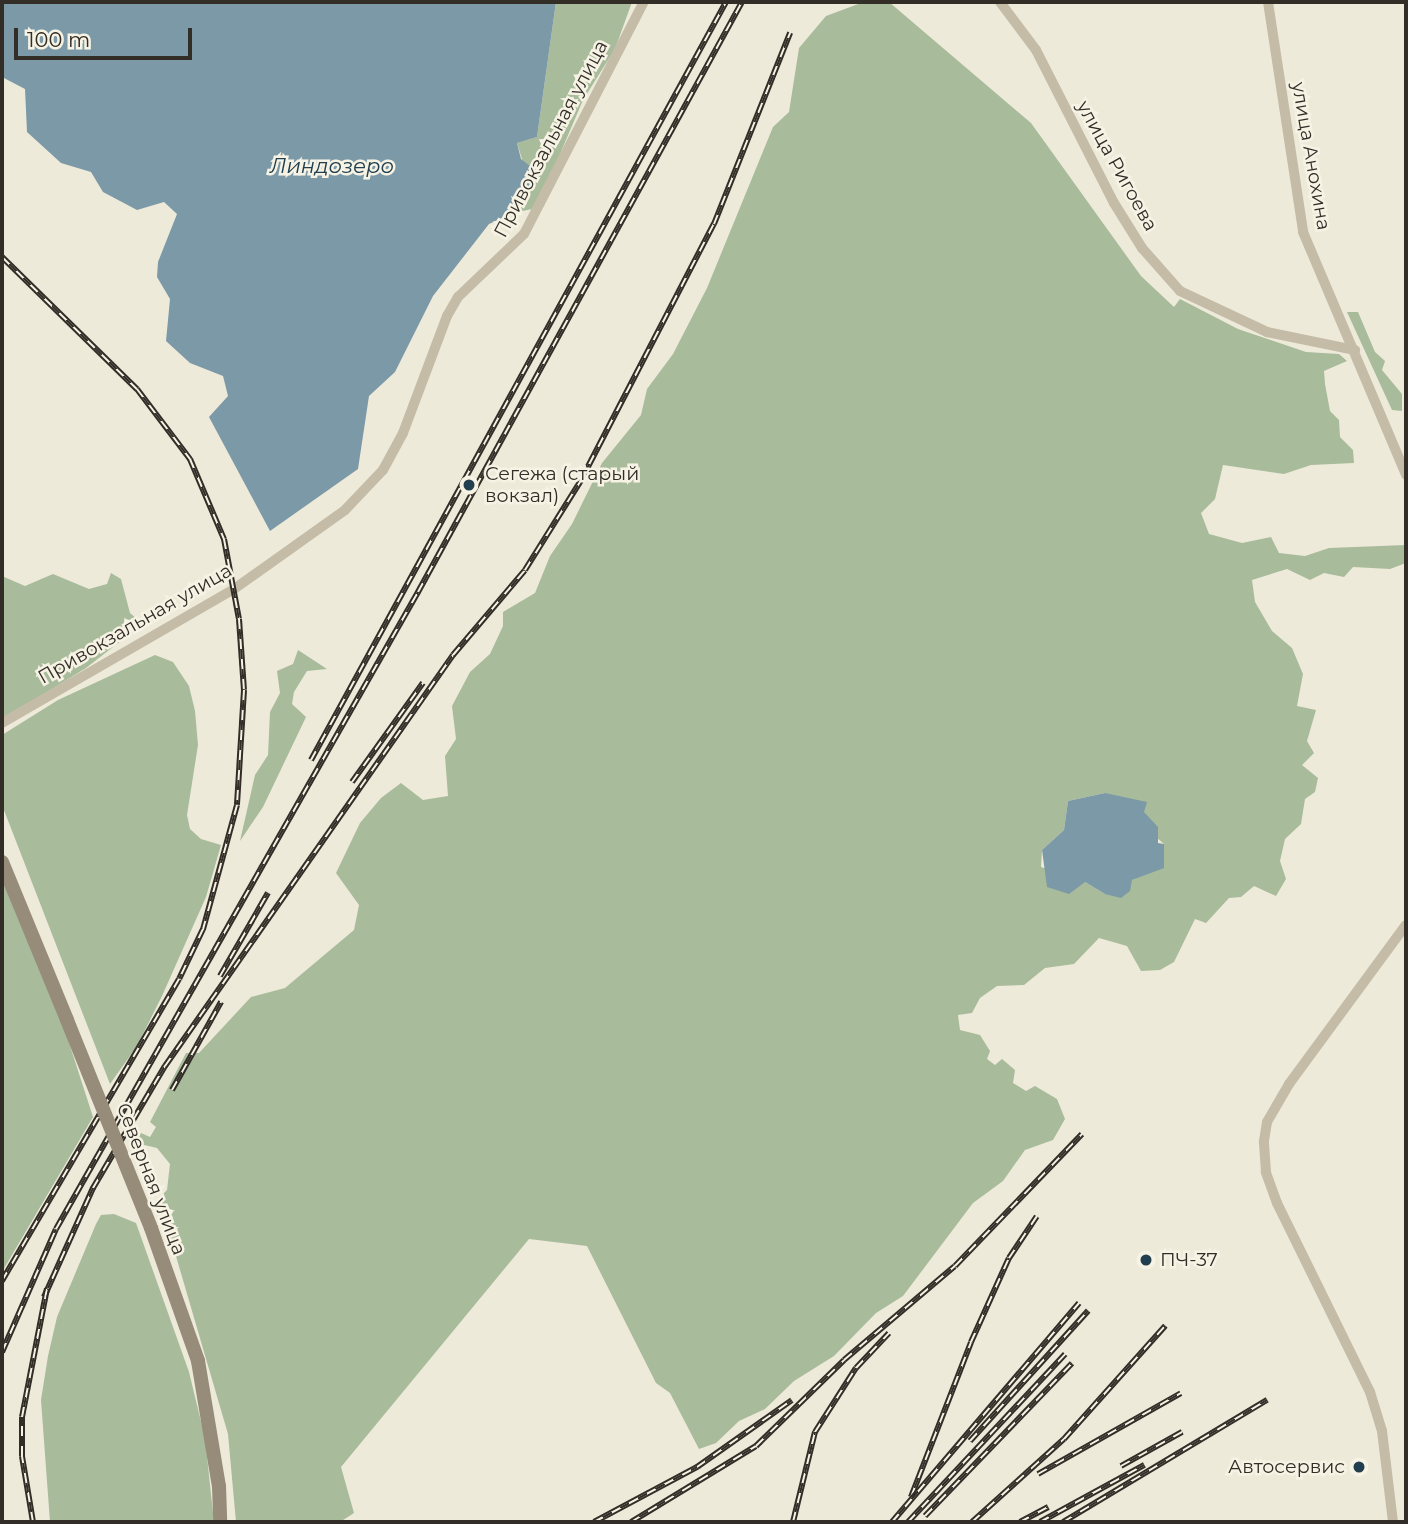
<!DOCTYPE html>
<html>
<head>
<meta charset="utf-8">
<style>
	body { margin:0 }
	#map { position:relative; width:1408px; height:1524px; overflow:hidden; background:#eeead9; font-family:Montserrat,sans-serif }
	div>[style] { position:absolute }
	.green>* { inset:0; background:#a8bb9b }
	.water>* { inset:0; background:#7c99a7 }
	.street>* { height:10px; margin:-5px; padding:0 5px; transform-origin:5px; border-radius:5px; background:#c4bca7 }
	.secondary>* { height:14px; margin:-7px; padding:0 7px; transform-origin:7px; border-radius:7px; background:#978c79 }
	.rail>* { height:6px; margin-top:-3px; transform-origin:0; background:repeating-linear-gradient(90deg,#f6f3e5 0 10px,#322d27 0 20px); box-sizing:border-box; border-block:2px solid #322d27 }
	.secondary-bridge>* { height:14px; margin:-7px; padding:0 7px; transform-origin:7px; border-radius:7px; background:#978c79 }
	.dots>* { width:19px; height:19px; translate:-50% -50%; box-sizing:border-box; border:4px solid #f6f3e5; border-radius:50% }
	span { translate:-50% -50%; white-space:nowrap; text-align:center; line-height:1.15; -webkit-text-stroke:5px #f6f3e5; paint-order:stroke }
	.street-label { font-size:19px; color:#322d27 }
	.poi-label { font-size:19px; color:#322d27 }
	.left { translate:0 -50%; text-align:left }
	.right { translate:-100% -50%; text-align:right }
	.water-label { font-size:21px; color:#213f4e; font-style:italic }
	.frame { position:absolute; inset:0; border:4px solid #322d27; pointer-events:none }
	.scale { position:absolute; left:14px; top:28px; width:178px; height:32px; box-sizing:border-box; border:4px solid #322d27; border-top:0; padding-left:9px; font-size:21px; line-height:24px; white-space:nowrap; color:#322d27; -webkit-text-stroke:5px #f6f3e5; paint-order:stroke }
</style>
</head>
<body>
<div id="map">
	<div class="green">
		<div style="clip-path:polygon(556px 2px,632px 2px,615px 49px,583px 100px,537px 208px,513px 213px,531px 188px,517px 143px,537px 137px)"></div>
		<div style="clip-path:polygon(evenodd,889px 2px,1031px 123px,1141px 276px,1174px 307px,1180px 299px,1238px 329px,1306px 352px,1339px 354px,1347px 361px,1324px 371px,1325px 384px,1330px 411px,1339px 420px,1340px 437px,1353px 450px,1354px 463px,1311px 465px,1284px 474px,1223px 465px,1215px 499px,1201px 513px,1209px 534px,1242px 543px,1271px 537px,1279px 553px,1305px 556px,1329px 548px,1406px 545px,1406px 563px,1390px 569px,1353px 567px,1344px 577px,1324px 573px,1310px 580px,1287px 569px,1252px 580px,1255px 602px,1272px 631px,1292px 648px,1303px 674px,1297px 706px,1316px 710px,1307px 741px,1314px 753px,1302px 765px,1318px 778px,1315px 792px,1305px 799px,1301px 824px,1285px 839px,1280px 861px,1286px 879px,1276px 896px,1254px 886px,1241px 897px,1229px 898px,1206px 923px,1195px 919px,1174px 962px,1160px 970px,1141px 971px,1127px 946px,1099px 938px,1074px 964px,1045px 968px,1024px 985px,997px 986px,980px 998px,972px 1013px,958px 1015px,960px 1030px,980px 1035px,990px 1051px,987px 1059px,995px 1065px,1002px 1059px,1015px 1070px,1013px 1083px,1026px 1091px,1035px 1086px,1057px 1099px,1065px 1119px,1053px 1140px,1025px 1150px,1003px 1181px,973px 1203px,903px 1296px,876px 1313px,834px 1356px,794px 1381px,765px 1409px,739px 1421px,716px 1443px,699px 1449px,670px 1393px,656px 1383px,587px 1246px,529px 1239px,341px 1467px,354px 1513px,340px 1522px,236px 1522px,228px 1434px,159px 1198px,167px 1190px,170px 1164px,157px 1148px,136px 1143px,141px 1133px,150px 1137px,156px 1127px,150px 1122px,186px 1053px,199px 1053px,251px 997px,285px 988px,354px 930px,359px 905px,336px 873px,360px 823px,381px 798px,401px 783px,423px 800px,448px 796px,445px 756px,456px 739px,452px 706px,470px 672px,490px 654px,503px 626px,503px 612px,535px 593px,550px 556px,572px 524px,602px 463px,641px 415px,647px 389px,673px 354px,707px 288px,773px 127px,789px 112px,799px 48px,826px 16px,861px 3px,889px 2px,1105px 793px,1164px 844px,1152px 871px,1132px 880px,1124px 892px,1105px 894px,1085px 882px,1041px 867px,1042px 850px,1064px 830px,1068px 801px,1105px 793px)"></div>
		<div style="clip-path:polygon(1347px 312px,1358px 312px,1375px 352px,1385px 361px,1382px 370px,1402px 394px,1402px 411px,1392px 410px)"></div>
		<div style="clip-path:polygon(111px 573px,121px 579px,130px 613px,137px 619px,127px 636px,86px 668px,2px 720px,2px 576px,25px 586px,53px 574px,89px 589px,107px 584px)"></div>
		<div style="clip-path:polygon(298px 650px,327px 669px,307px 671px,294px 692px,292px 704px,306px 717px,263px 807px,240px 841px,255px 775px,268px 755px,270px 712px,280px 693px,277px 671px,293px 664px)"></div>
		<div style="clip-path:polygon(155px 655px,173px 662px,189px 686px,195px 711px,198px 745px,187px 815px,190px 829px,201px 839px,221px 845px,206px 897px,162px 996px,137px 1046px,110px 1084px,2px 805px,2px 735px,58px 700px)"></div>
		<div style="clip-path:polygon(2px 876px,61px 1018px,93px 1117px,2px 1272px)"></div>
		<div style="clip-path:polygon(114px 1214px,136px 1223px,189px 1372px,205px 1438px,214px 1522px,50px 1522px,41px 1400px,48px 1356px,57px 1317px,96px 1224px,101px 1215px)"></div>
	</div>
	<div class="water">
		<div style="clip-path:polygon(2px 2px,556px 2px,537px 137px,517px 143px,521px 159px,535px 170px,531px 188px,513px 213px,489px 224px,433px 296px,395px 372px,369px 396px,358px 469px,270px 531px,209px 417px,228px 396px,223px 376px,190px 363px,166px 341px,170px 299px,157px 277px,158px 262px,177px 214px,164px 202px,137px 210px,103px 192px,91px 172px,61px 163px,27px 132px,25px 89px,2px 77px)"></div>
		<div style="clip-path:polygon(1105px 793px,1147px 802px,1144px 812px,1158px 827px,1158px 843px,1164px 844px,1164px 868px,1132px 880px,1130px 891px,1121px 898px,1105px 894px,1085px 882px,1069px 894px,1047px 887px,1042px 850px,1064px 830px,1068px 801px)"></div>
	</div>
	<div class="street">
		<div style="left:1000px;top:2px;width:60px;rotate:53.1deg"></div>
		<div style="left:1036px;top:50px;width:172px;rotate:63deg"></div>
		<div style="left:1114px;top:203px;width:53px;rotate:58.1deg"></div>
		<div style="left:1142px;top:248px;width:57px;rotate:48.5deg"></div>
		<div style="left:1180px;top:291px;width:96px;rotate:25.2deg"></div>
		<div style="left:1267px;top:332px;width:90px;rotate:11.6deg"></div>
		<div style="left:1268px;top:2px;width:233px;rotate:81.3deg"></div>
		<div style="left:1303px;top:232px;width:264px;rotate:67deg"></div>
		<div style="left:2px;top:723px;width:268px;rotate:-30deg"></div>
		<div style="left:234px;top:589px;width:136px;rotate:-35.4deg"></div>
		<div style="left:345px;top:510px;width:55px;rotate:-46.5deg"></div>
		<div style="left:383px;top:470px;width:42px;rotate:-61.6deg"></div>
		<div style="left:403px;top:433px;width:125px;rotate:-69.4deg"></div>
		<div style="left:447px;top:316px;width:22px;rotate:-60deg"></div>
		<div style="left:458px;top:297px;width:91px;rotate:-43.7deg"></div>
		<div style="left:524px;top:234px;width:261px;rotate:-62.7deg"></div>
		<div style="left:1393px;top:1522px;width:92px;rotate:-96.9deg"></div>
		<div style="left:1382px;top:1431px;width:41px;rotate:-107.1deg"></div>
		<div style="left:1370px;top:1392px;width:211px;rotate:-116.2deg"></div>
		<div style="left:1277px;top:1203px;width:33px;rotate:-110deg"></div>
		<div style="left:1266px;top:1172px;width:31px;rotate:-94deg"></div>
		<div style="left:1264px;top:1141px;width:19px;rotate:-81deg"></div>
		<div style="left:1267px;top:1122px;width:44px;rotate:-59.9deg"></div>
		<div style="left:1289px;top:1084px;width:197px;rotate:-53.7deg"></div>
	</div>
	<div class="secondary">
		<div style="left:2px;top:862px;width:171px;rotate:67.6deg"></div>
		<div style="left:151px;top:1228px;width:141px;rotate:70.5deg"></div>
		<div style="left:198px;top:1361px;width:127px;rotate:80.5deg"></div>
		<div style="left:219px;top:1486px;width:36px;rotate:88deg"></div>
	</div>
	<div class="rail">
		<div style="left:2px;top:257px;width:189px;rotate:44.4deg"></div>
		<div style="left:137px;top:389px;width:88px;rotate:52.9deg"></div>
		<div style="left:190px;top:459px;width:87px;rotate:67deg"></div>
		<div style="left:224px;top:539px;width:81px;rotate:79.4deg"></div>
		<div style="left:239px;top:619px;width:71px;rotate:86deg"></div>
		<div style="left:244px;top:690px;width:115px;rotate:93.5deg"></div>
		<div style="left:237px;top:805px;width:129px;rotate:105.3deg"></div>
		<div style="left:203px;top:929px;width:55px;rotate:115.6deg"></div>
		<div style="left:179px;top:979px;width:350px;rotate:120.4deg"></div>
		<div style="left:311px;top:760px;width:864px;rotate:-61.3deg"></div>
		<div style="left:352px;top:782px;width:122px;rotate:-54.4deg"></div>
		<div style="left:220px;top:976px;width:96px;rotate:-60deg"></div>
		<div style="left:172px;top:1090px;width:101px;rotate:-60.9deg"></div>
		<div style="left:44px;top:1297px;width:120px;rotate:-65.8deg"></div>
		<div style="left:93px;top:1188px;width:142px;rotate:-59.5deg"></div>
		<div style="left:165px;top:1066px;width:502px;rotate:-54.98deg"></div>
		<div style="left:453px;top:655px;width:111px;rotate:-49.7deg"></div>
		<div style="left:525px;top:570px;width:104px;rotate:-58deg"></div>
		<div style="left:580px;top:482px;width:291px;rotate:-62.6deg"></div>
		<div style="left:714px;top:224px;width:206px;rotate:-68.3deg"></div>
		<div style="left:2px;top:1352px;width:134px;rotate:-66.3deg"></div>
		<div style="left:56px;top:1229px;width:733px;rotate:-60.39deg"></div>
		<div style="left:418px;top:592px;width:673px;rotate:-61.23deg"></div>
		<div style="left:970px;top:1441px;width:176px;rotate:-47.8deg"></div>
		<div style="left:1121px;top:1466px;width:70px;rotate:-29.1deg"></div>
		<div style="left:1038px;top:1474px;width:164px;rotate:-29.5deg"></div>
		<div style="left:911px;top:1497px;width:166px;rotate:-68.8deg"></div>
		<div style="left:971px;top:1342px;width:92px;rotate:-65.7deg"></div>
		<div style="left:1009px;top:1258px;width:50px;rotate:-56.3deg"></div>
		<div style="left:925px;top:1516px;width:212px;rotate:-46.1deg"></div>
		<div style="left:33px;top:1522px;width:67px;rotate:-99.5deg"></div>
		<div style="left:22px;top:1456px;width:39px;rotate:-90deg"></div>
		<div style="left:22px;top:1417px;width:131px;rotate:-79deg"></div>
		<div style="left:594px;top:1522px;width:117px;rotate:-28.1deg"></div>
		<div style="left:697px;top:1467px;width:116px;rotate:-35.2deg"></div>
		<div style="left:631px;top:1522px;width:146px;rotate:-31.3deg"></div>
		<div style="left:756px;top:1446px;width:123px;rotate:-44.3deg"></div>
		<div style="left:844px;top:1360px;width:145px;rotate:-40.3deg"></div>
		<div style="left:955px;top:1266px;width:183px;rotate:-46.1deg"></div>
		<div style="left:793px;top:1522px;width:93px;rotate:-76.3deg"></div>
		<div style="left:815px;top:1432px;width:76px;rotate:-57.4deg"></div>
		<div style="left:856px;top:1368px;width:48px;rotate:-46.7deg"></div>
		<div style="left:892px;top:1522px;width:288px;rotate:-49.5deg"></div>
		<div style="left:908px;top:1522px;width:230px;rotate:-46.9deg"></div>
		<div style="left:972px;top:1522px;width:124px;rotate:-42.1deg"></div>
		<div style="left:1064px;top:1439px;width:152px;rotate:-48.2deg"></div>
		<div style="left:1020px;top:1522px;width:32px;rotate:-28deg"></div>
		<div style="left:1040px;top:1522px;width:119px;rotate:-28.7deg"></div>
		<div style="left:1063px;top:1522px;width:238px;rotate:-30.9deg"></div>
	</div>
	<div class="secondary-bridge">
		<div style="left:67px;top:1020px;width:224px;rotate:68deg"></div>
	</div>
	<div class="dots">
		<div style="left:469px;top:485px;background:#213f4e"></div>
		<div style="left:1146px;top:1260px;background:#213f4e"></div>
		<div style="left:1359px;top:1467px;background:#213f4e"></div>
	</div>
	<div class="street-label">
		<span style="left:551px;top:139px;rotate:-62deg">Привокзальная улица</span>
		<span style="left:1311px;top:156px;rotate:80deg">улица Анохина</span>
		<span style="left:1117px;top:166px;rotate:61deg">улица Ригоева</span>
		<span style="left:135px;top:624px;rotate:-30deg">Привокзальная улица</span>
		<span style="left:151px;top:1179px;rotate:69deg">Северная улица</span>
	</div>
	<div class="poi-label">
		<span class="left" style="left:485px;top:485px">Сегежа (старый<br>вокзал)</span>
		<span class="left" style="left:1160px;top:1260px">ПЧ-37</span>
		<span class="right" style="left:1345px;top:1467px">Автосервис</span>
	</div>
	<div class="water-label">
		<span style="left:332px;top:166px">Линдозеро</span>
	</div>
	<div class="frame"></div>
	<div class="scale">100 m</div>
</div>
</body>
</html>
